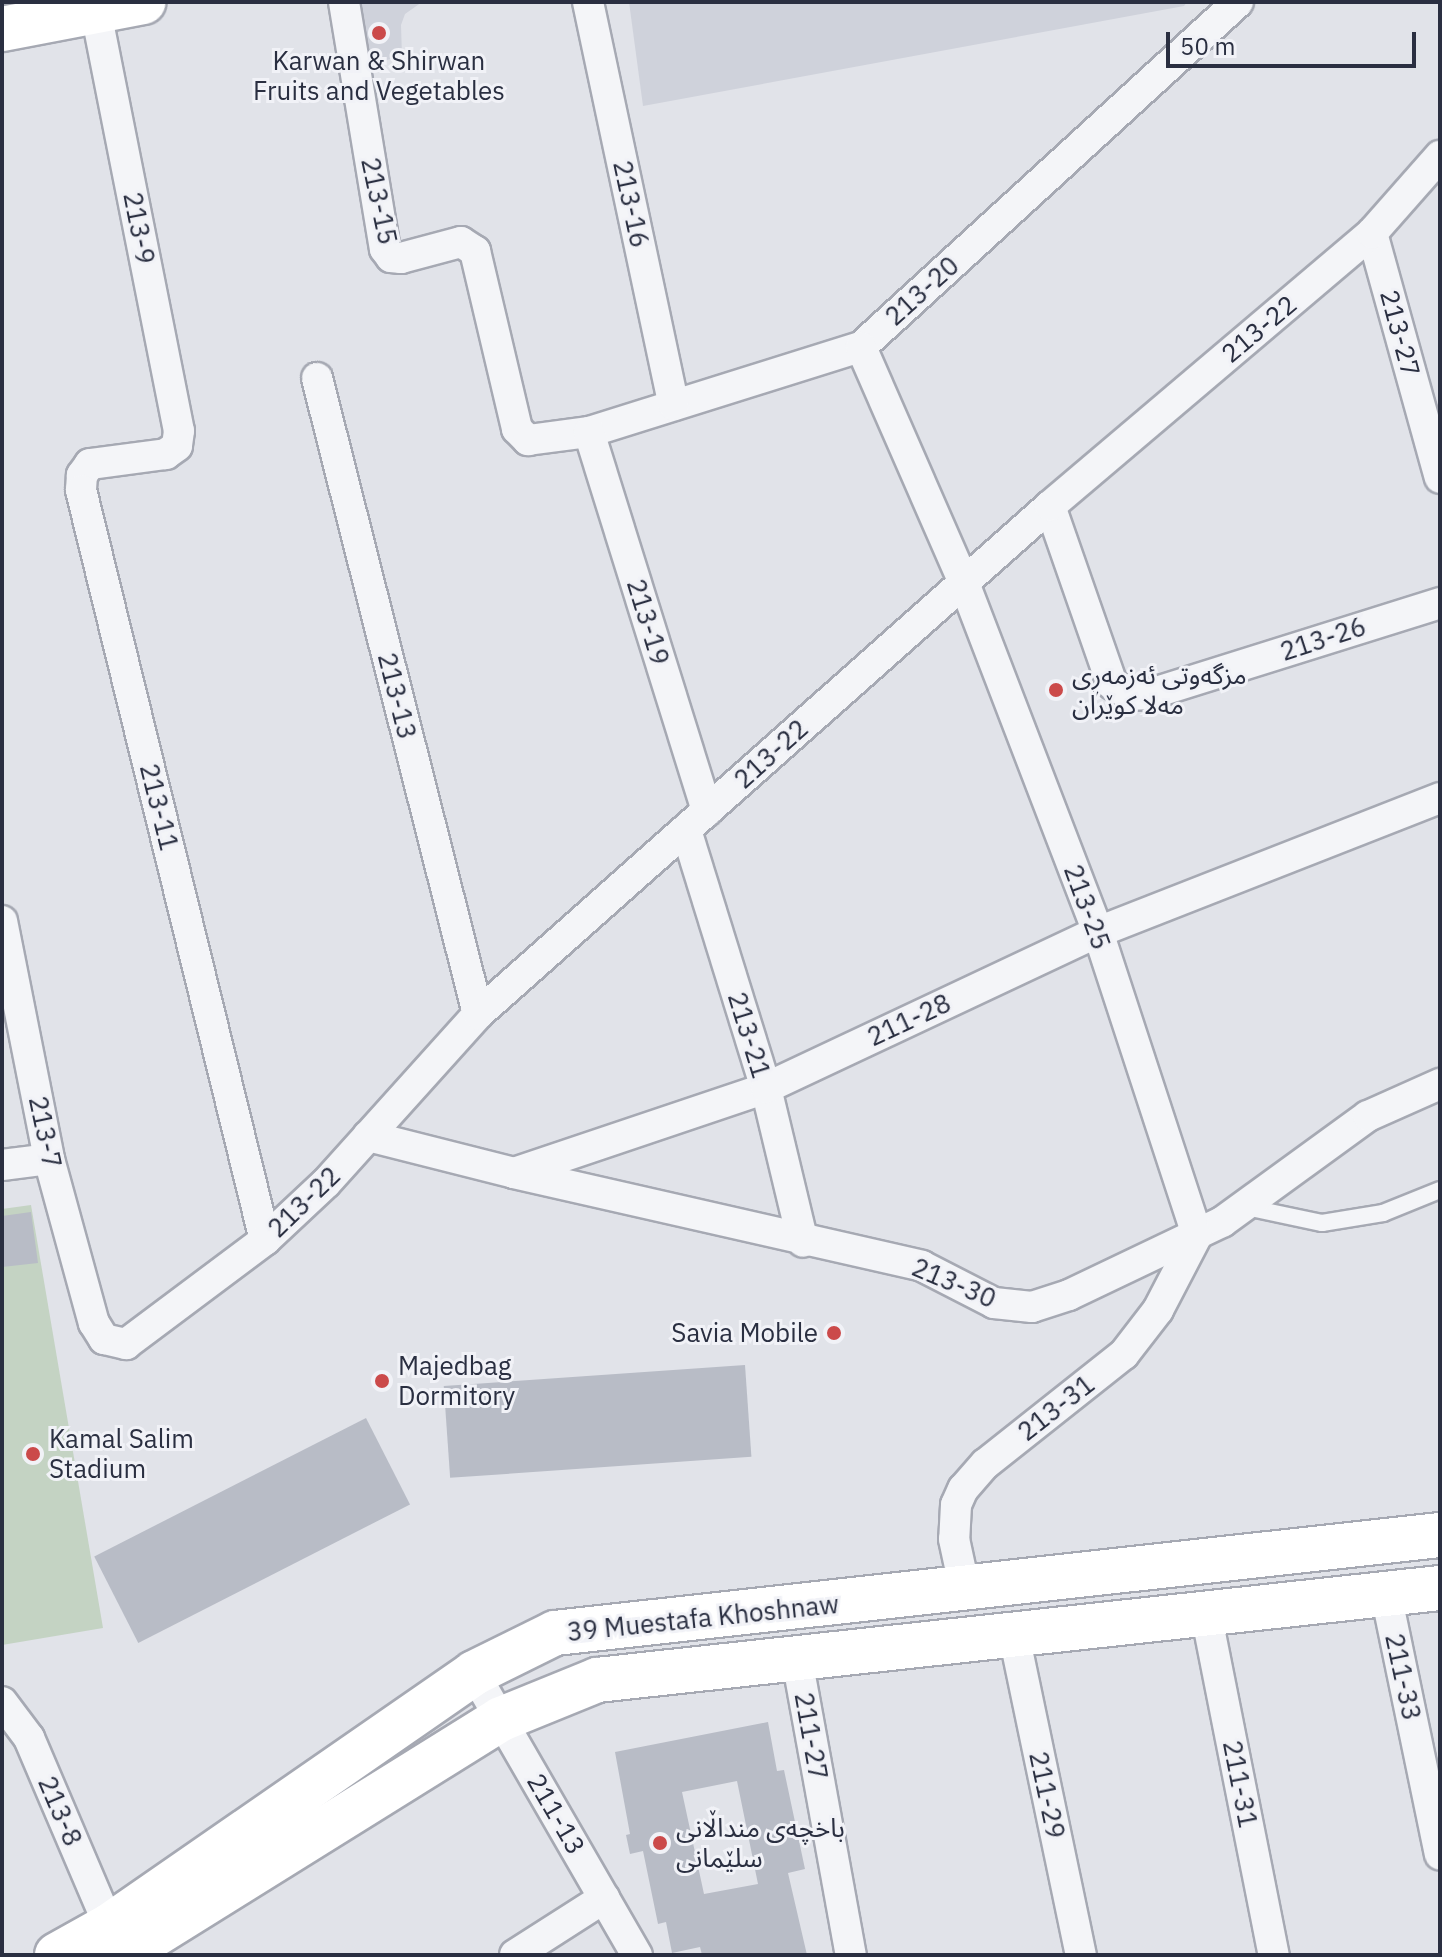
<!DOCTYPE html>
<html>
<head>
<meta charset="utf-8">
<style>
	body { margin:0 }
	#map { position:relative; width:1442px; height:1957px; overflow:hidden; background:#e1e3e9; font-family:"IBM Plex Sans","Noto Sans Arabic",sans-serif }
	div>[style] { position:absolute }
	.built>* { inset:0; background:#cfd2db }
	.green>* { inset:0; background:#c4d3c3 }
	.building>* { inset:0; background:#b8bcc6; transform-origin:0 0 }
	.roads { filter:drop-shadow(2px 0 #a6a9b3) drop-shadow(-2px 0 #a6a9b3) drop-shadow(0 2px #a6a9b3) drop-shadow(0 -2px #a6a9b3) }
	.lane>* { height:16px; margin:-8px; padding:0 8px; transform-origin:8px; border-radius:8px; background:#f4f5f8 }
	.street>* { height:30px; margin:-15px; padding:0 15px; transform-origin:15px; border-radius:15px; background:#f4f5f8 }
	.secondary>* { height:44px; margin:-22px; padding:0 22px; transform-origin:22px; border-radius:22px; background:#fff }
	.dots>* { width:22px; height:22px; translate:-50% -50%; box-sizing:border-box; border:4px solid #f1f2f7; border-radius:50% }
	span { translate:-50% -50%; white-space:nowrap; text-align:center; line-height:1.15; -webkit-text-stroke:6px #f1f2f7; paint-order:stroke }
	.poi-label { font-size:26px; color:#2a2f41 }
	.left { translate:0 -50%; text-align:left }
	.right { translate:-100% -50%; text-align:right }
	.street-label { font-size:26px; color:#2a2f41 }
	.frame { position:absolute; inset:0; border:4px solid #2a2f41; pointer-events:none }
	.scale { position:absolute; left:1166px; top:32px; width:250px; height:36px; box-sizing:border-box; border:4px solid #2a2f41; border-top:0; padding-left:10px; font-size:24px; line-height:28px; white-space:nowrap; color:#2a2f41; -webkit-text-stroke:6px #f1f2f7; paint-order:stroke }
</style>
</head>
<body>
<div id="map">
	<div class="built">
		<div style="clip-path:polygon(352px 2px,422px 2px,405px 14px,401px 25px,402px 56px,361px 67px)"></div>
		<div style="clip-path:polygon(629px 2px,1187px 2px,1184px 6px,643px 106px)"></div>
	</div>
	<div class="green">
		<div style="clip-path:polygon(31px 1205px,103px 1628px,2px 1645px,2px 1209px)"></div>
	</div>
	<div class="building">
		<div style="clip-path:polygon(31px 1212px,38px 1263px,2px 1267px,2px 1216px)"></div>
		<div style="left:745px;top:1365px;width:92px;height:302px;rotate:86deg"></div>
		<div style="left:366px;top:1418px;width:97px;height:305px;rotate:63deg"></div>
		<div style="clip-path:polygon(evenodd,768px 1722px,777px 1771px,784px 1770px,805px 1869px,788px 1873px,807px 1955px,702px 1955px,700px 1947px,672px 1953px,666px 1922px,658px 1924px,643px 1851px,630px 1854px,626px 1835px,630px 1834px,615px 1752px,768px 1722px,737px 1781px,758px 1884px,704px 1894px,682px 1792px,737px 1781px)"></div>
	</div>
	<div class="roads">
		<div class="lane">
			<div style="left:1246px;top:1207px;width:78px;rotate:11.9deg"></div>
			<div style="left:1322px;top:1223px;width:62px;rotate:-9.3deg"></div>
			<div style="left:1383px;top:1213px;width:61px;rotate:-22deg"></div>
		</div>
		<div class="street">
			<div style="left:94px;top:2px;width:437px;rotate:78.8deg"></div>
			<div style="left:179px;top:431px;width:15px;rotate:98deg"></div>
			<div style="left:177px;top:446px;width:14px;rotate:144deg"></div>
			<div style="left:166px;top:454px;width:77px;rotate:172.5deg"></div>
			<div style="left:90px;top:464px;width:14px;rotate:126deg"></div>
			<div style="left:82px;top:475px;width:15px;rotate:94deg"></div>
			<div style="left:81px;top:490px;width:772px;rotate:76.22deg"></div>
			<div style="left:344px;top:2px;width:250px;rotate:80.6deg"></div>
			<div style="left:385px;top:249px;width:10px;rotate:53deg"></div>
			<div style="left:391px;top:257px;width:10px;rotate:6deg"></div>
			<div style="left:401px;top:258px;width:62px;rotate:-14.9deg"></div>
			<div style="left:461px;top:242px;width:17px;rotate:33deg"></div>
			<div style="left:475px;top:251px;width:183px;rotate:76.7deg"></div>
			<div style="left:517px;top:429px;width:16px;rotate:45deg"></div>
			<div style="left:528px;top:440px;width:62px;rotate:-7.5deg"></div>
			<div style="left:589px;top:432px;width:285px;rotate:-17.4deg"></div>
			<div style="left:861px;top:347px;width:511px;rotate:-42.46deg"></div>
			<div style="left:588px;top:2px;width:412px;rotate:78deg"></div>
			<div style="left:1372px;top:233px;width:254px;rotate:74.5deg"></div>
			<div style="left:861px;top:347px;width:257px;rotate:66.4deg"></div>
			<div style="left:964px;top:583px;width:374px;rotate:69deg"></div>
			<div style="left:1098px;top:932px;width:319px;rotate:71.9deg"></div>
			<div style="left:1197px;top:1235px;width:85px;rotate:117.5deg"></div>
			<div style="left:1158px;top:1310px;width:56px;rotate:127.7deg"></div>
			<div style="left:1124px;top:1354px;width:177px;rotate:141.6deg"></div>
			<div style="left:985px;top:1464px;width:33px;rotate:131deg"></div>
			<div style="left:963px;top:1489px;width:17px;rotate:114deg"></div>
			<div style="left:956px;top:1505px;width:34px;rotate:93deg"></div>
			<div style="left:954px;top:1539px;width:52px;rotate:77.8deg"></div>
			<div style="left:317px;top:378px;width:656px;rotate:75.79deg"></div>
			<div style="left:589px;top:432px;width:397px;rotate:72.7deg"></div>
			<div style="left:1050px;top:506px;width:188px;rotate:70.8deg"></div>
			<div style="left:1112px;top:684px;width:20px;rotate:33deg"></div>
			<div style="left:1129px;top:695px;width:21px;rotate:-3deg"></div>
			<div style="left:1150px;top:694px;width:304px;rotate:-17.4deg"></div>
			<div style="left:686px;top:830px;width:270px;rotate:72.8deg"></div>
			<div style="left:766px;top:1088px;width:158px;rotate:76.5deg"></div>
			<div style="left:2px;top:921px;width:243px;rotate:78.8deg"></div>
			<div style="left:49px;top:1159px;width:170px;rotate:74.7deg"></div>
			<div style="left:94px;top:1323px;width:19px;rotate:58deg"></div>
			<div style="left:104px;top:1339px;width:23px;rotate:13deg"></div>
			<div style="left:126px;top:1344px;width:174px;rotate:-36.8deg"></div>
			<div style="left:265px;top:1240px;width:83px;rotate:-43.1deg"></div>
			<div style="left:326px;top:1183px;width:227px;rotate:-48deg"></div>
			<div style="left:478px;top:1014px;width:765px;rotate:-41.61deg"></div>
			<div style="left:1050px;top:506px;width:422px;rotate:-40.3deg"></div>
			<div style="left:1372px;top:233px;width:103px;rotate:-48.6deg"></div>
			<div style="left:368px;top:1136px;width:151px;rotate:14.2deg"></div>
			<div style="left:514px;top:1173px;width:266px;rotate:-18.6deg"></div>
			<div style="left:766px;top:1088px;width:367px;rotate:-25.2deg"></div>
			<div style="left:1098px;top:932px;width:367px;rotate:-21.4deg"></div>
			<div style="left:2px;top:1165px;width:47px;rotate:-7.3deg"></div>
			<div style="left:514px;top:1173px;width:418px;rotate:12.8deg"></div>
			<div style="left:922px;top:1266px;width:81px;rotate:27.2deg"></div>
			<div style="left:994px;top:1303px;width:38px;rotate:6deg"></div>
			<div style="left:1032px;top:1307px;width:39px;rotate:-18deg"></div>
			<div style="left:1069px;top:1295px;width:170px;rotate:-25.5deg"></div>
			<div style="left:1222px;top:1222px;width:180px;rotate:-36deg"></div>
			<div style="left:1368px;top:1116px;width:79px;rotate:-24deg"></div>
			<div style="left:1386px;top:1594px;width:266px;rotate:78.3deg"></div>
			<div style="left:1206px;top:1613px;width:349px;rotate:78.8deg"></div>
			<div style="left:1014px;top:1635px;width:327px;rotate:78.2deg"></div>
			<div style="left:797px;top:1659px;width:301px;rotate:79.7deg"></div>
			<div style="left:474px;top:1673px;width:326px;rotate:60deg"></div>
			<div style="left:2px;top:1702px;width:45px;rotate:53.1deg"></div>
			<div style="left:29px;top:1738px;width:204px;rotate:66.9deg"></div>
			<div style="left:515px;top:1955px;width:106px;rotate:-32.6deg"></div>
		</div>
		<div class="secondary">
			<div style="left:2px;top:29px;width:144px;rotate:-10.8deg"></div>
			<div style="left:57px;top:1955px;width:60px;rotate:-29.1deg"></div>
			<div style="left:109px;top:1926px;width:444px;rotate:-34.7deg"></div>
			<div style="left:474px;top:1673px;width:90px;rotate:-26.3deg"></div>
			<div style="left:555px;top:1633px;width:890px;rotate:-6.32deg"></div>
			<div style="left:122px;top:1955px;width:446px;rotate:-31.9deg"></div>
			<div style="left:501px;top:1719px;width:104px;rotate:-22.1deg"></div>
			<div style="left:597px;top:1680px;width:848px;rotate:-6.23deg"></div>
		</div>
	</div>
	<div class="dots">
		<div style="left:379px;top:33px;background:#cb4a4a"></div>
		<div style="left:1056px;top:690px;background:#cb4a4a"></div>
		<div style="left:834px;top:1333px;background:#cb4a4a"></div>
		<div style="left:382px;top:1381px;background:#cb4a4a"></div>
		<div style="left:33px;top:1454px;background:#cb4a4a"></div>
		<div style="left:660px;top:1843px;background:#cb4a4a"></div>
	</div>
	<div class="poi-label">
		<span style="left:379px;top:76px">Karwan &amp; Shirwan<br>Fruits and Vegetables</span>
		<span class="left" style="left:1072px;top:690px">مزگەوتی ئەزمەڕی<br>مەلا کوێران</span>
		<span class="right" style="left:818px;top:1333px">Savia Mobile</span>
		<span class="left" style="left:398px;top:1381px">Majedbag<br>Dormitory</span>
		<span class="left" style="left:49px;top:1454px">Kamal Salim<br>Stadium</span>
		<span class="left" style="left:676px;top:1843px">باخچەی منداڵانی<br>سلێمانی</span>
	</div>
	<div class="street-label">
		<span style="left:379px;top:201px;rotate:78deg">213-15</span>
		<span style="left:631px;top:204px;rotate:78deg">213-16</span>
		<span style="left:139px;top:228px;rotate:79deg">213-9</span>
		<span style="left:922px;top:291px;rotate:-42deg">213-20</span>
		<span style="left:1259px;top:329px;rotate:-40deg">213-22</span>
		<span style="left:1400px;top:333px;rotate:75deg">213-27</span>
		<span style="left:648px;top:622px;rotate:73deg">213-19</span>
		<span style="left:1323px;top:639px;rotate:-18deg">213-26</span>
		<span style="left:397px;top:696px;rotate:76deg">213-13</span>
		<span style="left:771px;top:754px;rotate:-42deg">213-22</span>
		<span style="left:159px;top:807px;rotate:76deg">213-11</span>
		<span style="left:1087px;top:907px;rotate:70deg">213-25</span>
		<span style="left:909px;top:1020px;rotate:-25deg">211-28</span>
		<span style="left:749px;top:1035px;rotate:73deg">213-21</span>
		<span style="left:45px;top:1132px;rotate:78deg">213-7</span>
		<span style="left:304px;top:1202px;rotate:-44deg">213-22</span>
		<span style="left:954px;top:1283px;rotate:23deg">213-30</span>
		<span style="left:1056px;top:1408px;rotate:-38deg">213-31</span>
		<span style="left:703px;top:1618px;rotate:-6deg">39 Muestafa Khoshnaw</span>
		<span style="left:1403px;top:1677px;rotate:78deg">211-33</span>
		<span style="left:811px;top:1736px;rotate:80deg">211-27</span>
		<span style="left:1240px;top:1784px;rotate:79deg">211-31</span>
		<span style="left:1047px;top:1795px;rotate:78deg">211-29</span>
		<span style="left:60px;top:1811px;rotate:67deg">213-8</span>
		<span style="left:556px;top:1814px;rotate:60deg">211-13</span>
	</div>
	<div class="frame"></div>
	<div class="scale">50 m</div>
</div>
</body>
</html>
